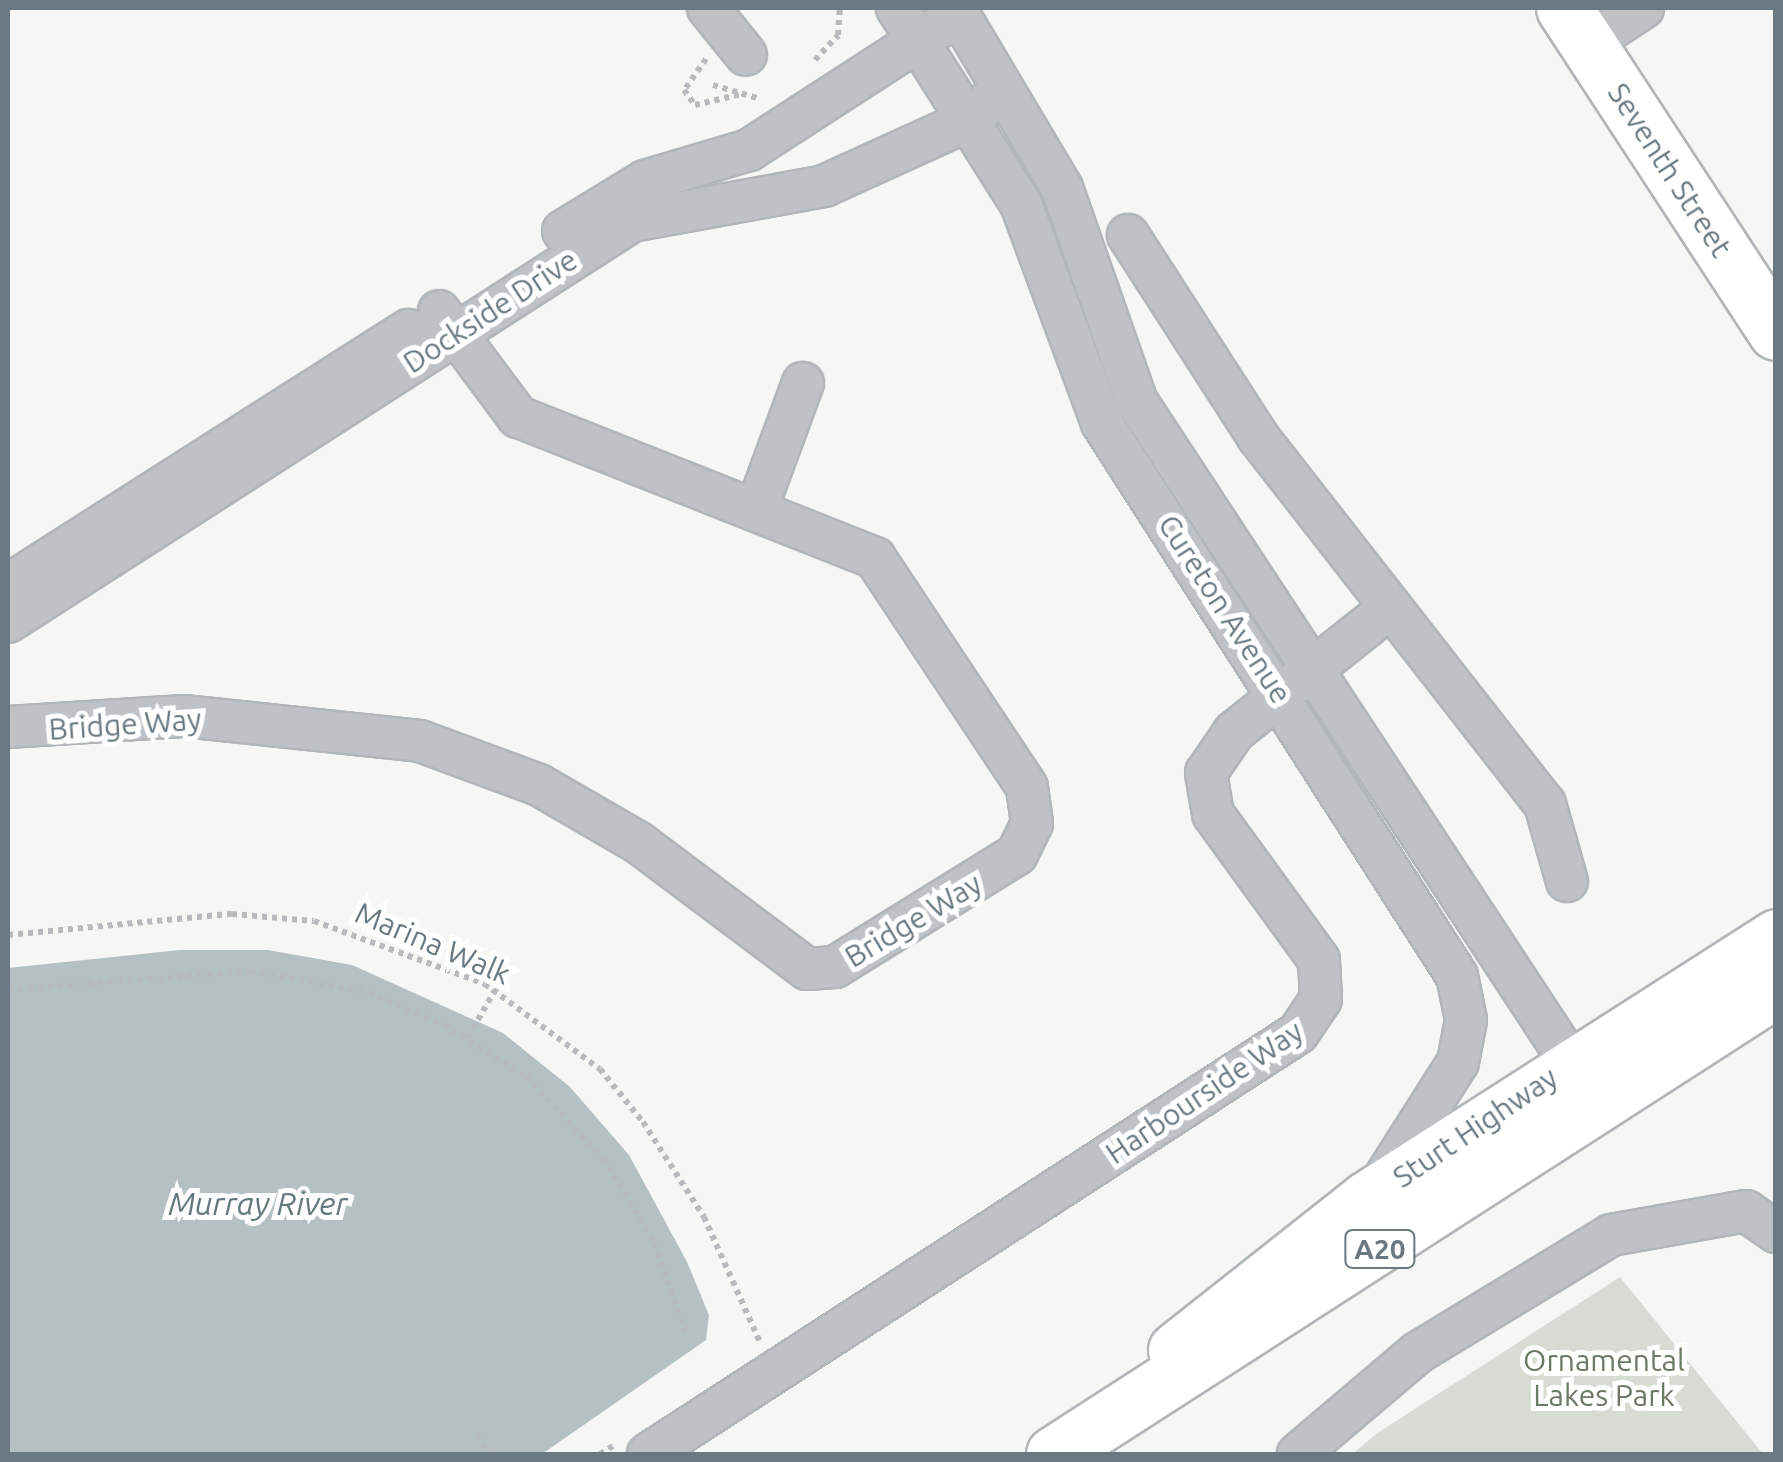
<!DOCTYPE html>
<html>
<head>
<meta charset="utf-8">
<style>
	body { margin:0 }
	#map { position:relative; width:1783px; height:1462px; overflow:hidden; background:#f6f6f4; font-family:Ubuntu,sans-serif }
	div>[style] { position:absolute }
	.green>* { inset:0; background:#d6dbd3 }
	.water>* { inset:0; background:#b5c0c3 }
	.path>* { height:6px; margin-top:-3px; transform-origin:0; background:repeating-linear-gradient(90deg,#b8bbbd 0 5px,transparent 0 10px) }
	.roads { filter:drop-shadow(2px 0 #b1b6b9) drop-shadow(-2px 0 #b1b6b9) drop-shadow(0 2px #b1b6b9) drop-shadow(0 -2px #b1b6b9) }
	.street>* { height:40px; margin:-20px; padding:0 20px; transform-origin:20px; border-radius:20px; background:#bec2c5 }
	.secondary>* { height:55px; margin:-27.5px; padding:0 27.5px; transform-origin:27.5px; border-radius:27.5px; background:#fff }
	.highway>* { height:55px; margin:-27.5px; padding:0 27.5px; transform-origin:27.5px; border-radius:27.5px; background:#fff }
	span { translate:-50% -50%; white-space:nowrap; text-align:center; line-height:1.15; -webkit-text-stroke:10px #fff; paint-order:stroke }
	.shield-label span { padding:2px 8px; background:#fff; border:2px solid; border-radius:8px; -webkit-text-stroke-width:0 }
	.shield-label { font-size:28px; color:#697881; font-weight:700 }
	.street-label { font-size:30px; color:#697881 }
	.park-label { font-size:30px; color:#6c7967 }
	.water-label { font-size:32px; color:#65787d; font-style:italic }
	.frame { position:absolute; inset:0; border:10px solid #697881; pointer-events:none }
</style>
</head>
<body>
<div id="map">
	<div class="green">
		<div style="clip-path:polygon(1620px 1277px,1763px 1454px,1352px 1454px,1379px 1432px)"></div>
	</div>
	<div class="water">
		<div style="clip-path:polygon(180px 950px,268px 950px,352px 965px,503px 1033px,570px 1087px,629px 1155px,687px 1262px,709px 1315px,706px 1340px,542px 1454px,8px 1454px,8px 968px)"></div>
	</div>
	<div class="path">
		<div style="left:706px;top:59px;width:38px;rotate:125deg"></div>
		<div style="left:684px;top:90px;width:19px;rotate:54deg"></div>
		<div style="left:695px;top:105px;width:48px;rotate:-13.2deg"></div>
		<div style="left:815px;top:60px;width:34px;rotate:-47deg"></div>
		<div style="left:838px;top:35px;width:27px;rotate:-86deg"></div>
		<div style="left:713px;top:85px;width:49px;rotate:16.6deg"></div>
		<div style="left:8px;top:935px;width:225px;rotate:-5.4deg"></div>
		<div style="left:232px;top:914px;width:82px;rotate:4.9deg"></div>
		<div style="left:314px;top:921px;width:182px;rotate:20.2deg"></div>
		<div style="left:485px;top:984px;width:143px;rotate:36.5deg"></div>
		<div style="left:600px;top:1069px;width:68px;rotate:50.9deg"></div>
		<div style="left:643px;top:1122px;width:113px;rotate:57.3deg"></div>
		<div style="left:704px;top:1217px;width:137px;rotate:65.9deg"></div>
		<div style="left:8px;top:990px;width:243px;rotate:-4.5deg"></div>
		<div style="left:250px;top:971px;width:121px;rotate:10.5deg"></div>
		<div style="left:369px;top:993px;width:82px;rotate:23.1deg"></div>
		<div style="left:444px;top:1025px;width:97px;rotate:32.4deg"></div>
		<div style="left:526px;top:1077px;width:112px;rotate:46.1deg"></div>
		<div style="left:604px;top:1158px;width:99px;rotate:59.5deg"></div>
		<div style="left:654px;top:1243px;width:99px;rotate:70.5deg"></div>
		<div style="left:468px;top:1037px;width:54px;rotate:-60.1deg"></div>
		<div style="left:477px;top:1435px;width:23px;rotate:56deg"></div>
		<div style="left:600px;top:1454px;width:19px;rotate:-32deg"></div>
	</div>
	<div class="roads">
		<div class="street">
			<div style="left:708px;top:8px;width:60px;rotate:51deg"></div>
			<div style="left:897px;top:8px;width:232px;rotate:57.7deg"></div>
			<div style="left:1021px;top:204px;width:233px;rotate:69.7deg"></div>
			<div style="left:1102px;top:423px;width:657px;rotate:57.3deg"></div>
			<div style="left:1457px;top:976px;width:45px;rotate:78.4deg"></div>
			<div style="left:1466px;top:1020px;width:43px;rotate:100.8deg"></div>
			<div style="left:1458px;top:1062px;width:136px;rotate:122.4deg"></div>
			<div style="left:955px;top:8px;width:209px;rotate:59.3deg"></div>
			<div style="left:1062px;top:188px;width:227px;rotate:70.7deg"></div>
			<div style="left:1137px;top:402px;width:791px;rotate:56.71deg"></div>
			<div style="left:1571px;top:1063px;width:28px;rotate:100deg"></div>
			<div style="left:1588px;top:44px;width:66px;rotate:-33.2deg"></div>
			<div style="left:563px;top:231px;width:96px;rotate:-31.4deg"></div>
			<div style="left:645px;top:181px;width:109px;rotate:-16.6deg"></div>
			<div style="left:749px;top:150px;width:226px;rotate:-32.9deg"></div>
			<div style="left:1128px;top:235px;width:240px;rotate:57.2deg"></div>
			<div style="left:1258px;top:437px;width:466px;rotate:52deg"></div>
			<div style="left:1545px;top:804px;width:80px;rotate:74.1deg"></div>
			<div style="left:758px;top:505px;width:130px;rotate:-69.8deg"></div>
			<div style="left:8px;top:585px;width:475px;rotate:-32.5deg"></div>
			<div style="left:8px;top:622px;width:742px;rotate:-32.73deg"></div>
			<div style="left:632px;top:221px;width:195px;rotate:-10.3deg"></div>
			<div style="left:824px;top:186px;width:165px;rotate:-24.4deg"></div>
			<div style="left:974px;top:118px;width:27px;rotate:-48deg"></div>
			<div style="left:8px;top:727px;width:176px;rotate:-3.6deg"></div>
			<div style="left:184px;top:716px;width:237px;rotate:6deg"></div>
			<div style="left:420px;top:741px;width:127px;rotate:20.3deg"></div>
			<div style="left:539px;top:785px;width:116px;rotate:30.1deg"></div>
			<div style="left:639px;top:843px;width:210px;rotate:36.9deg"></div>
			<div style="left:807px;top:969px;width:28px;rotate:-4deg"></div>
			<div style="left:835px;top:967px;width:214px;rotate:-31.8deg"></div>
			<div style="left:1017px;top:854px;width:34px;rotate:-64deg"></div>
			<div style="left:1032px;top:823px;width:36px;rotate:-98deg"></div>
			<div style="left:1027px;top:787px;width:275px;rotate:-123.6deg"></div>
			<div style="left:875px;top:558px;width:384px;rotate:-158.4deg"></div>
			<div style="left:518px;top:417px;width:132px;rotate:-126.7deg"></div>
			<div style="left:648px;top:1454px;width:774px;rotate:-32.93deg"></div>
			<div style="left:1298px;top:1033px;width:41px;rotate:-55.9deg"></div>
			<div style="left:1321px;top:999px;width:39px;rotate:-93deg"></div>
			<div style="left:1319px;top:960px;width:180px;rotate:-126deg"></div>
			<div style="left:1213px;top:814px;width:42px;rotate:-99.7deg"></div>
			<div style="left:1206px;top:773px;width:50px;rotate:-55.7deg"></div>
			<div style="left:1234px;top:732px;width:199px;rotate:-38.5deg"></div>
			<div style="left:1298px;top:1454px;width:156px;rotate:-40.3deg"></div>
			<div style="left:1417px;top:1353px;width:227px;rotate:-31.3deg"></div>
			<div style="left:1611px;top:1235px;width:137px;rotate:-10.1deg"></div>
			<div style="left:1746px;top:1211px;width:37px;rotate:35deg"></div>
		</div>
		<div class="secondary">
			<div style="left:1564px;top:8px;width:387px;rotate:56.8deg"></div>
		</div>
		<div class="highway">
			<div style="left:1176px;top:1350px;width:243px;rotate:-38.3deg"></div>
			<div style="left:1367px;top:1199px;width:486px;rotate:-32.6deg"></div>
			<div style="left:1054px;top:1454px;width:859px;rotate:-32.78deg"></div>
		</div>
	</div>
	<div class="shield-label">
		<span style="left:1380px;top:1249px">A20</span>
	</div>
	<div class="street-label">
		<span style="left:1670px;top:170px;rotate:57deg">Seventh Street</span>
		<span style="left:490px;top:311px;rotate:-33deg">Dockside Drive</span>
		<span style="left:1225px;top:609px;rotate:57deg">Cureton Avenue</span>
		<span style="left:125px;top:724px;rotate:-4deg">Bridge Way</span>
		<span style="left:913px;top:920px;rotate:-31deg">Bridge Way</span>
		<span style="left:433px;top:943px;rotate:23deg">Marina Walk</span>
		<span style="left:1204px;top:1092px;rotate:-34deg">Harbourside Way</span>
		<span style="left:1475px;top:1127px;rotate:-34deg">Sturt Highway</span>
	</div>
	<div class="park-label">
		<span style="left:1604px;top:1377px">Ornamental<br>Lakes Park</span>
	</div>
	<div class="water-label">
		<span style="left:258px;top:1203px">Murray River</span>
	</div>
	<div class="frame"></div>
</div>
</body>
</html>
